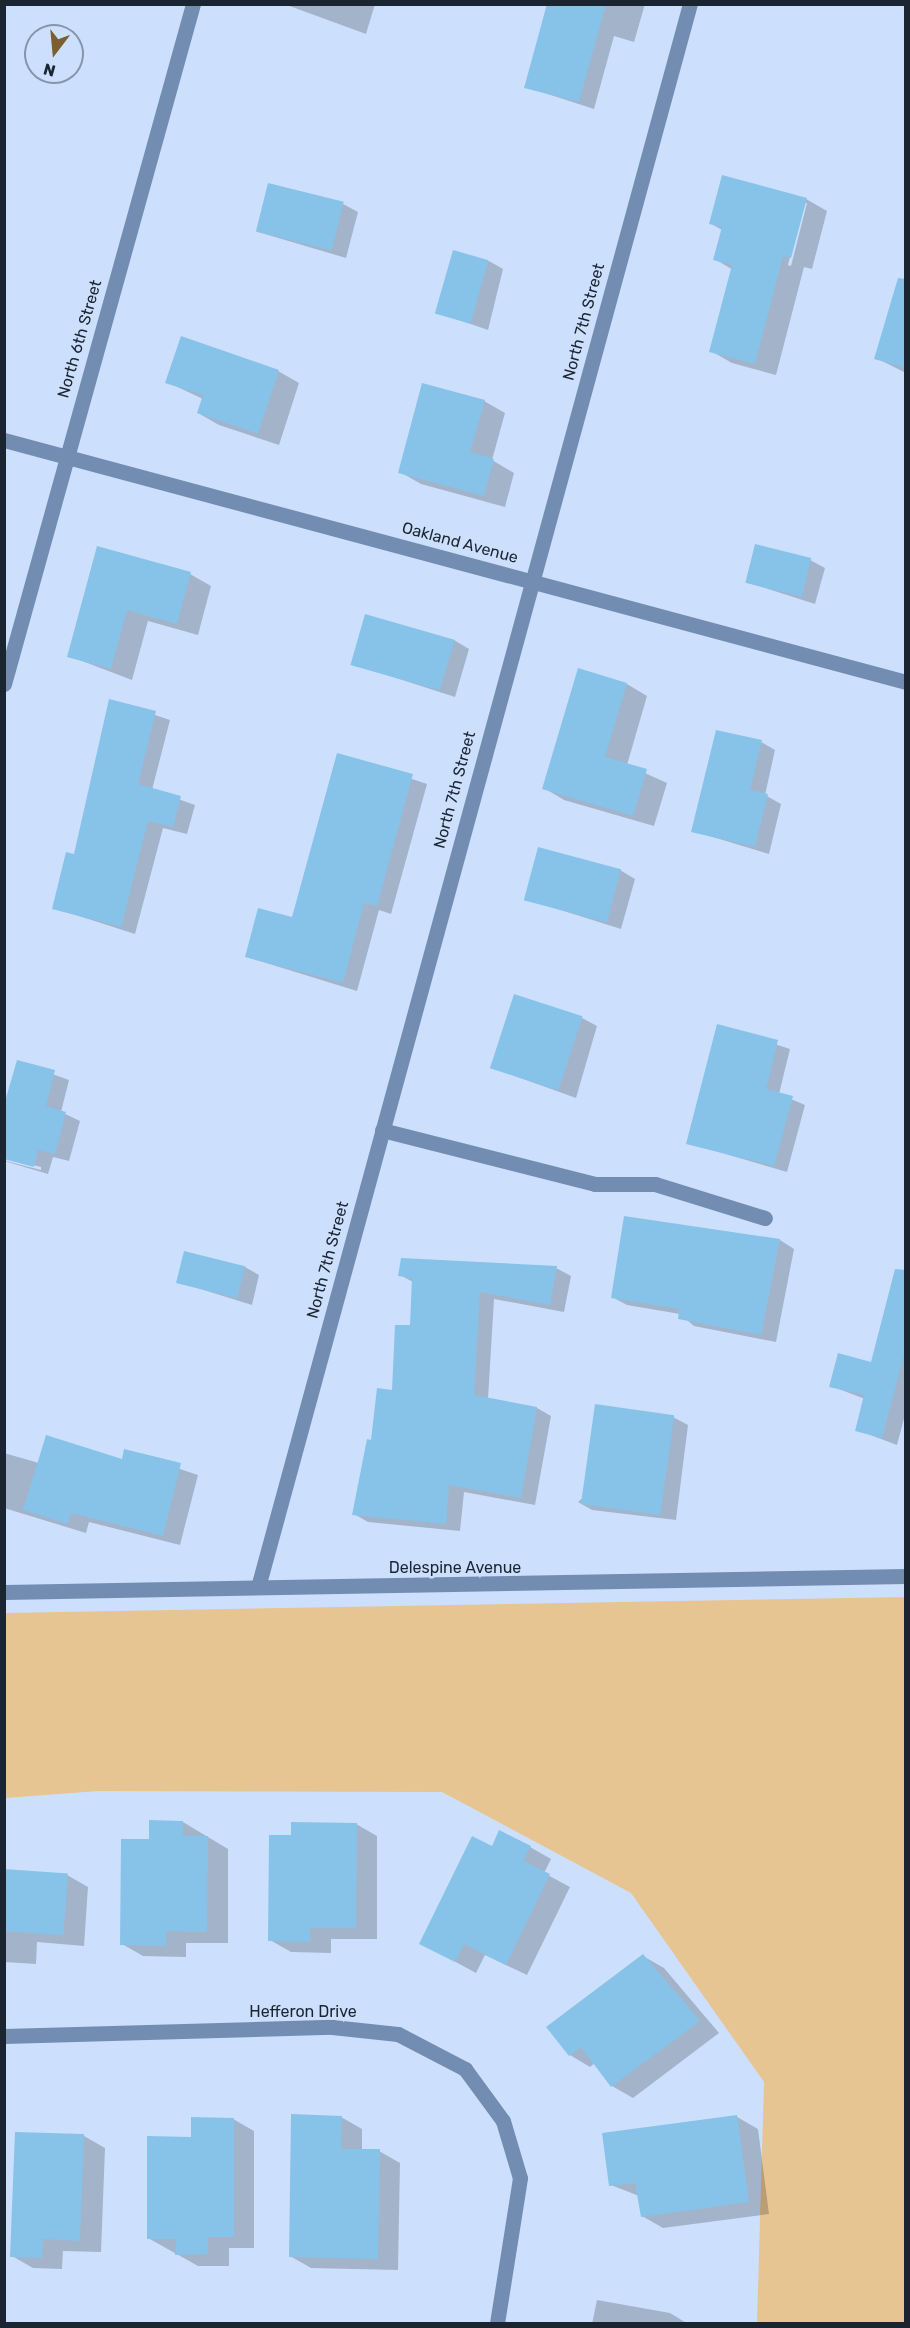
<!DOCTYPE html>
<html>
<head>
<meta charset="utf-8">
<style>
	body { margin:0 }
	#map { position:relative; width:910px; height:2328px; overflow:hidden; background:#cce0fd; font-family:Rubik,sans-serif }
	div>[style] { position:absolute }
	.green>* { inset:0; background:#e6c593 }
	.shadow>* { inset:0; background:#0003 }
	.building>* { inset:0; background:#87c3e8; transform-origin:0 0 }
	.minor>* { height:15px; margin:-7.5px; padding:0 7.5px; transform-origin:7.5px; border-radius:7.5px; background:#738db2 }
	span { translate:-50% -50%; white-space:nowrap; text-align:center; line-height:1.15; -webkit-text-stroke:5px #cce0fd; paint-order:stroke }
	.street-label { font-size:16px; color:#1b2431 }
	.frame { position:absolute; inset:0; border:6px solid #1b2431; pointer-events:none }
	.north { position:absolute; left:24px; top:24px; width:60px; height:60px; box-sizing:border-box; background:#cce0fd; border:2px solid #8595ab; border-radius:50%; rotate:196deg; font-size:16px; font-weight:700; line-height:24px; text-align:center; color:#1b2431 }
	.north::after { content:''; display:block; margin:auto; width:21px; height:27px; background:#7b5e32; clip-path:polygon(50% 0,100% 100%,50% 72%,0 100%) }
</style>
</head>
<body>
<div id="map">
	<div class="green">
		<div style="clip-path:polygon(905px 1597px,905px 2323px,757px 2323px,764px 2082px,631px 1893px,442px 1792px,98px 1791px,5px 1798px,5px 1613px)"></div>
	</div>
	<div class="shadow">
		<div style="clip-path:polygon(284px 4px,375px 4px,366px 34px)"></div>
		<div style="clip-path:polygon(547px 4px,645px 4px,634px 42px,614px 36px,594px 109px,526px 87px)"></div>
		<div style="clip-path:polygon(evenodd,806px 199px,827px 211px,812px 269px,804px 267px,776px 375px,732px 363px,711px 351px,733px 270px,715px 259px,722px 230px,710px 223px,806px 199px,804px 203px,807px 203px,791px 266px,788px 265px,804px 203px)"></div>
		<div style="clip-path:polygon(343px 204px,358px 212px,346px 258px,258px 232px)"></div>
		<div style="clip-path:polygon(489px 261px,503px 269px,488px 330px,439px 313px)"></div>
		<div style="clip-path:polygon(906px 310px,906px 373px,876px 358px)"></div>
		<div style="clip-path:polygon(278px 371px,299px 383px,279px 445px,219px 425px,198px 413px,203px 399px,167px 382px)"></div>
		<div style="clip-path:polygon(484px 401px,505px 413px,492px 460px,514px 473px,505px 507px,421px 484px,400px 472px)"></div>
		<div style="clip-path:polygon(98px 548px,190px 574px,211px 586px,198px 635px,148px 621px,132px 680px,69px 656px)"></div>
		<div style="clip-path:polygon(810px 560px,825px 568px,815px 604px,746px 582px)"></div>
		<div style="clip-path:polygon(454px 640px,469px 649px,455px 697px,353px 664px)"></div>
		<div style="clip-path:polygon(627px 684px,647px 696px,627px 765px,667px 783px,654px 826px,564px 800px,544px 788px)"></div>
		<div style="clip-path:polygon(110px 700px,170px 720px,152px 790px,195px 805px,187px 834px,163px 828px,135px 934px,54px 908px,75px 856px)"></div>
		<div style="clip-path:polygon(761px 742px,775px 750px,765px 795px,781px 804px,769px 854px,693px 831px)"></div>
		<div style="clip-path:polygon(338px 754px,427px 784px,391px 914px,379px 910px,357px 991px,247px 957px,293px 919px)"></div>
		<div style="clip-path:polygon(620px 870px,635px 879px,621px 929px,526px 899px)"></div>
		<div style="clip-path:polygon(582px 1018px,597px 1026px,576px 1098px,490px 1067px)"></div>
		<div style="clip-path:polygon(718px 1026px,790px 1049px,779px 1094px,805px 1105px,787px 1172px,688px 1143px)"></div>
		<div style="clip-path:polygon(evenodd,18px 1062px,69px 1080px,61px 1112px,80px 1121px,69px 1161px,53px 1157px,48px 1174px,4px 1161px,4px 1110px,18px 1062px,6px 1158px,41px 1167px,41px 1170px,6px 1161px,6px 1158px)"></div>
		<div style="clip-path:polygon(780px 1240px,794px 1249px,776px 1342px,694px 1326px,680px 1314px,627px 1305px,612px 1297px)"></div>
		<div style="clip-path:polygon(245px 1267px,259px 1275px,252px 1305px,178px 1282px)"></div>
		<div style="clip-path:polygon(556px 1268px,571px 1276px,564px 1312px,494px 1299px,488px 1399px,537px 1408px,551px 1416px,535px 1505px,464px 1492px,460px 1531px,368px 1522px,354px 1514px,411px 1327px,413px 1282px,400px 1275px)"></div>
		<div style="clip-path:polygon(906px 1310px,906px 1411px,897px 1445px,857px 1430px,865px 1399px,831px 1386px,872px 1364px)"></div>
		<div style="clip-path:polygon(673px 1417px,688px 1425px,676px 1520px,592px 1510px,578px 1502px)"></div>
		<div style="clip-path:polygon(126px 1451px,198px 1475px,180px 1545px,89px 1522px,86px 1533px,4px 1508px,4px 1453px,39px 1463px,123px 1461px)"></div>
		<div style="clip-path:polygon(183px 1822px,228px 1849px,228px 1943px,186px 1943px,186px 1957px,143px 1956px,122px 1944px,151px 1841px)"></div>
		<div style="clip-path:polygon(356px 1824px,377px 1836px,377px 1939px,331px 1939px,331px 1953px,291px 1952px,270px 1940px,293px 1837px)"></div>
		<div style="clip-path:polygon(530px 1847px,551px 1859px,544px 1873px,570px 1887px,527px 1975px,485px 1955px,476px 1973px,421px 1943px)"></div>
		<div style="clip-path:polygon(4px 1870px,67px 1875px,88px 1887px,84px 1946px,37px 1942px,36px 1964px,4px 1962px)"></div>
		<div style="clip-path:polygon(643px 1956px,664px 1968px,719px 2033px,633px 2098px,612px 2086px,595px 2063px,590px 2067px,570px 2055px)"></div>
		<div style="clip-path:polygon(341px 2117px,362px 2129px,362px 2151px,379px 2151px,400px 2163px,398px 2270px,311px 2268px,290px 2256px)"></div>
		<div style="clip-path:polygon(737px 2117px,758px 2129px,769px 2214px,663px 2228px,642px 2216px,639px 2196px,611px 2185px)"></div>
		<div style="clip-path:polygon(233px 2119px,254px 2131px,254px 2248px,229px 2248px,229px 2266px,198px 2266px,148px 2238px,193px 2138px)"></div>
		<div style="clip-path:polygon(17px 2133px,84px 2136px,105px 2148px,101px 2252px,63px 2251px,62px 2269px,33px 2268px,12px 2256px)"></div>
		<div style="clip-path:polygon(597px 2300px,670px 2313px,688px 2324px,592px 2324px)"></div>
	</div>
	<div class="building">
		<div style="clip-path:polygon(547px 4px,606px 4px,579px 102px,524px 88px)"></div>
		<div style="clip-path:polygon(722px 175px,807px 198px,791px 258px,783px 256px,755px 364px,709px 352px,732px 265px,713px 260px,722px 227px,709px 224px)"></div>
		<div style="left:268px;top:183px;width:78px;height:50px;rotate:14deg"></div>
		<div style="left:453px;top:250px;width:37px;height:66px;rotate:16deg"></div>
		<div style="clip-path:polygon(898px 278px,906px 279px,906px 368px,874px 359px)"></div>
		<div style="clip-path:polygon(181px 336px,279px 370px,258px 434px,197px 413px,203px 395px,165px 383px)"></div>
		<div style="clip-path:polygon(422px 383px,485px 400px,470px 452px,494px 459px,484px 496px,398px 473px)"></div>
		<div style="left:755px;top:544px;width:58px;height:40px;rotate:14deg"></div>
		<div style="clip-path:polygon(97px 546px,191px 572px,177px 624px,127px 610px,111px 669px,67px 657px)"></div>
		<div style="left:365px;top:614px;width:93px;height:53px;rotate:16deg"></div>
		<div style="clip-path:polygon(578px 668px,627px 683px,605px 757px,647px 769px,633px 816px,542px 789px)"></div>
		<div style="clip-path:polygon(109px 699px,156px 711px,138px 784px,181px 796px,173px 827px,148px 821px,121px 927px,52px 909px,66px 852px,74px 854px)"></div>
		<div style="clip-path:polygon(716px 730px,762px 740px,750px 790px,768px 794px,755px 847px,691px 832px)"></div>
		<div style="clip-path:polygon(337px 753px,413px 774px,377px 906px,364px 903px,343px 983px,245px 957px,258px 908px,292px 917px)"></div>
		<div style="left:538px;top:847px;width:86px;height:55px;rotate:15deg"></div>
		<div style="left:514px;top:994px;width:72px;height:78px;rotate:18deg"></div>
		<div style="clip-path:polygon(717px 1024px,778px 1040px,766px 1089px,793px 1096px,774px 1166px,686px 1144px)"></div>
		<div style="clip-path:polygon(17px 1060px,55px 1070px,46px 1106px,66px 1112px,55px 1154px,38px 1150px,34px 1167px,4px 1159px,4px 1105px)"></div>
		<div style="clip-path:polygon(624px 1216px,780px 1239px,761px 1335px,678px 1319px,679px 1309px,611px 1298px)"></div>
		<div style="left:184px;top:1251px;width:63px;height:33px;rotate:14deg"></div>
		<div style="clip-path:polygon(401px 1258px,557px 1266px,550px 1305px,480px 1292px,474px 1395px,537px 1407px,521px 1498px,449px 1485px,446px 1524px,352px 1515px,367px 1439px,371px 1440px,377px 1388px,392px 1390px,395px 1325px,410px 1325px,412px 1278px,398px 1276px)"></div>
		<div style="clip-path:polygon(895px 1269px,906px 1270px,906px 1347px,882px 1438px,855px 1431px,864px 1395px,829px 1387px,838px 1353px,871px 1362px)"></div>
		<div style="left:595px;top:1404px;width:80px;height:101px;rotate:8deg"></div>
		<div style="clip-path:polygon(46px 1435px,122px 1459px,124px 1449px,181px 1463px,163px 1536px,71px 1513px,68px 1524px,23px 1510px)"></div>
		<div style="clip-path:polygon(149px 1820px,183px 1821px,183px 1836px,208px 1836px,207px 1932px,166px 1931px,166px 1946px,120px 1945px,121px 1839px,149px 1839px)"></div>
		<div style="clip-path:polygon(291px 1822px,357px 1823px,356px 1928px,310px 1928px,310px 1942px,268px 1941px,269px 1835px,291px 1835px)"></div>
		<div style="clip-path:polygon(499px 1830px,531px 1846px,523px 1861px,550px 1874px,506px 1965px,464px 1944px,455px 1962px,419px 1944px,472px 1836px,492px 1846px)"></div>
		<div style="left:4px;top:1869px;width:64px;height:62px;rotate:4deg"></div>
		<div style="clip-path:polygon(643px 1954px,700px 2021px,611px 2087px,581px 2047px,569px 2056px,546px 2027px)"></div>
		<div style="clip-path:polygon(291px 2114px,342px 2116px,341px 2149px,380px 2149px,378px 2259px,289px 2257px)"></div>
		<div style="clip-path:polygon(737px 2115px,749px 2202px,641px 2217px,635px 2183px,609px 2186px,602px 2133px)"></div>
		<div style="clip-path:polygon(191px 2117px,234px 2118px,234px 2237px,208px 2237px,208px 2254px,175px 2255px,176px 2239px,147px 2239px,147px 2136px,191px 2137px)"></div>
		<div style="clip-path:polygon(15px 2132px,84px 2134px,80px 2241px,43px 2239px,42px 2258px,10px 2257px)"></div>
	</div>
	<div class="minor">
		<div style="left:4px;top:440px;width:934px;rotate:15.02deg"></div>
		<div style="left:4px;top:684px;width:706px;rotate:-74.47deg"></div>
		<div style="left:382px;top:1130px;width:220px;rotate:14.2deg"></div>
		<div style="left:595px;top:1184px;width:60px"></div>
		<div style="left:655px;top:1184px;width:115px;rotate:17.2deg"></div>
		<div style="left:258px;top:1587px;width:1641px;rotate:-74.74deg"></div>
		<div style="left:4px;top:1592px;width:902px;rotate:-1.02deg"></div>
		<div style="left:4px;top:2036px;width:328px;rotate:-1.6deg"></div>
		<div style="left:332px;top:2027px;width:66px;rotate:6.1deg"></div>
		<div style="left:398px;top:2034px;width:76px;rotate:27.6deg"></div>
		<div style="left:465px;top:2069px;width:64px;rotate:53.8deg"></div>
		<div style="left:503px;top:2121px;width:59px;rotate:73.4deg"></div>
		<div style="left:520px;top:2178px;width:148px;rotate:99deg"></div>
	</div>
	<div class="street-label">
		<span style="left:584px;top:322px;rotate:-75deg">North 7th Street</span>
		<span style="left:80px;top:339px;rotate:-74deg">North 6th Street</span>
		<span style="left:460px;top:543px;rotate:15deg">Oakland Avenue</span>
		<span style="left:455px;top:790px;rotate:-75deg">North 7th Street</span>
		<span style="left:328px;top:1260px;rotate:-75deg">North 7th Street</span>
		<span style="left:455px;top:1568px">Delespine Avenue</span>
		<span style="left:303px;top:2012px">Hefferon Drive</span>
	</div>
	<div class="frame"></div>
	<div class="north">N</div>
</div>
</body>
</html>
